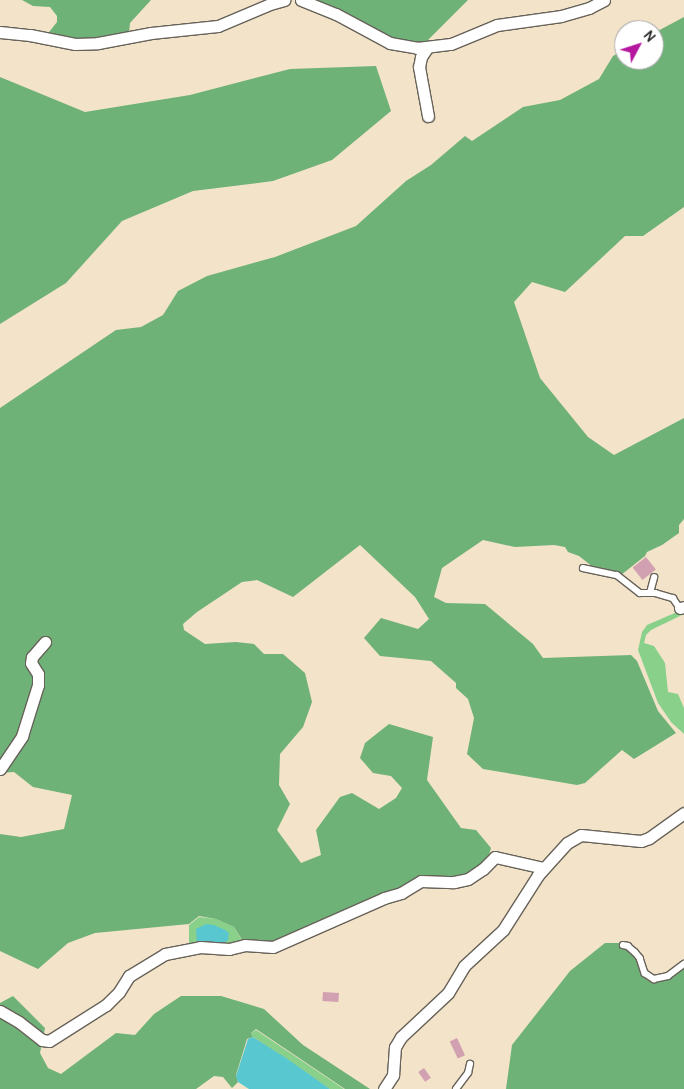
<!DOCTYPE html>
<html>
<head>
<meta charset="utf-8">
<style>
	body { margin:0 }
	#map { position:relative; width:684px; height:1089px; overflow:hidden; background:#f3e3c9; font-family:Delius,sans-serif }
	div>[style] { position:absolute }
	.green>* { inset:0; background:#89d08b }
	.forest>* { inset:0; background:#6eb277 }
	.water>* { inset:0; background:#59c7d0 }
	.building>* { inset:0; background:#d1a0b1; transform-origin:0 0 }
	.roads { filter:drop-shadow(1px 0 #676259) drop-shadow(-1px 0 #676259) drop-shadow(0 1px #676259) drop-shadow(0 -1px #676259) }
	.service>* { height:5.5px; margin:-2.75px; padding:0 2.75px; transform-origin:2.75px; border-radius:2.75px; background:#fff }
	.minor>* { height:11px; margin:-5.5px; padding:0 5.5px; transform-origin:5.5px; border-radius:5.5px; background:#fff }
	span { translate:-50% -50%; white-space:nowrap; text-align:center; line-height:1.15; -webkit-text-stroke:4.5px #fff; paint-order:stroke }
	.north { position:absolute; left:614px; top:20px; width:50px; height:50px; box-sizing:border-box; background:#fff; border:1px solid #a4a4a4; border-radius:50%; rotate:50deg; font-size:14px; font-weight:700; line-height:20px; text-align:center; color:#1c1c1c }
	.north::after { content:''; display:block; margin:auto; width:18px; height:22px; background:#b5179e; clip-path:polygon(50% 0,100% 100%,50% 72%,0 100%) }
</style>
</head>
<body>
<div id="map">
	<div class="green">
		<div style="clip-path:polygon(684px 609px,684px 614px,651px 630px,646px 635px,644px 643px,654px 646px,665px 663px,668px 692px,678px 694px,684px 708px,684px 734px,671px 722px,658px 703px,638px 650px,642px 632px,647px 625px)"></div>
		<div style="clip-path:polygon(199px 917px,216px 919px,234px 927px,244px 944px,189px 947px,189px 925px)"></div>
		<div style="clip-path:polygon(256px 1030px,344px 1089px,330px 1089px,253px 1037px,251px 1033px)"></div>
	</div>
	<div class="forest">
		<div style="clip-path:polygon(22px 0,151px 0,130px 23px,129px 33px,92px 41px,46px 36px,57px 22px,57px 16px,50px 7px,33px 6px)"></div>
		<div style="clip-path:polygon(314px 0,468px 0,427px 41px,421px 43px,391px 39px)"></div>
		<div style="clip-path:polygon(684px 17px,684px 207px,643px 236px,625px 236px,565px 292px,532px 282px,514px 302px,540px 378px,588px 437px,614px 455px,684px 418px,684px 519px,679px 525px,679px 533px,662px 545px,647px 552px,645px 556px,621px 575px,593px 567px,579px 556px,568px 552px,565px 547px,554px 545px,515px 547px,483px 540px,442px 568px,434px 597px,446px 603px,485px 604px,533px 644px,543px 658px,631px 655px,637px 661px,658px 711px,676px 733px,634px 759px,622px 750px,585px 783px,577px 785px,483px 769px,467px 754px,474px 718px,468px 699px,456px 688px,456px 683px,431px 661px,380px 656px,364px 638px,381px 618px,418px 629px,429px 619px,415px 597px,360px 545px,293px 597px,257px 580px,242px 582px,197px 612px,183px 624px,184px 630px,205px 644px,236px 642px,254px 644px,264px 654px,283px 654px,305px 673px,312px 702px,303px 727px,280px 754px,279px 785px,290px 804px,277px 830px,301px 863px,321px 855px,316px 830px,340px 797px,352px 793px,379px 809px,396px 798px,402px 788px,391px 776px,373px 773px,360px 758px,365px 743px,389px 724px,433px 737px,427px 780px,461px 828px,476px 830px,491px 848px,488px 859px,473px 874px,438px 880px,275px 944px,244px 943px,234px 927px,216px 919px,199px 916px,189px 924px,95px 933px,68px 943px,38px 969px,0 951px,0 834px,21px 837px,64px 829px,72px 795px,33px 787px,14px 772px,0 773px,0 408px,116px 330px,141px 327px,163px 315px,178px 291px,207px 276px,275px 257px,356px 226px,406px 181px,431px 165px,465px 136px,472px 141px,523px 107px,560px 100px,599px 79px,613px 56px,624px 50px,624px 60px,654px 60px,654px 33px)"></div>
		<div style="clip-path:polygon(376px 66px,391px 111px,332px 160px,273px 181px,193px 191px,122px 221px,66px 283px,0 324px,0 77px,85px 112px,190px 95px,290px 69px)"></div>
		<div style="clip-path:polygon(605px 943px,619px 943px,631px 949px,651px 980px,684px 967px,684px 1089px,506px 1089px,512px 1045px,570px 971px)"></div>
		<div style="clip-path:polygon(13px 996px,45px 1028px,40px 1053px,48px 1068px,61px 1074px,116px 1033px,135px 1035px,154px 1014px,181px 996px,221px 996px,264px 1009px,303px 1045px,370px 1089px,345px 1089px,256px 1029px,251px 1033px,253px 1037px,247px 1039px,236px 1075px,238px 1082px,232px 1088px,223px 1077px,214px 1076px,196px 1089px,0 1089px,0 1003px)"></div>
	</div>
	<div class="water">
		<div style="clip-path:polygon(206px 924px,214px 925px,225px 930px,229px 933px,228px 940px,224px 943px,197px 944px,196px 929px)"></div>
		<div style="clip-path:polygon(253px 1037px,286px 1058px,330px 1089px,249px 1089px,238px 1082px,236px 1076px,248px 1039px)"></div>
	</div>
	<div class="building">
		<div style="left:646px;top:557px;width:16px;height:17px;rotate:52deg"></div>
		<div style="left:323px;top:992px;width:16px;height:9px;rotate:4deg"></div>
		<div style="left:457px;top:1038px;width:19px;height:8px;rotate:65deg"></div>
		<div style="left:424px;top:1068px;width:12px;height:7px;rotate:55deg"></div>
	</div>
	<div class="roads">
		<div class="service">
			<div style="left:583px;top:568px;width:35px;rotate:12deg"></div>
			<div style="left:617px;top:575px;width:29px;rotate:38deg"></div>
			<div style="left:640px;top:593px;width:15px"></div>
			<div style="left:655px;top:593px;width:19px;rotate:16deg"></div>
			<div style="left:673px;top:598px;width:12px;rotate:55deg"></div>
			<div style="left:650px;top:593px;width:16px;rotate:-75deg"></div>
			<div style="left:623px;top:945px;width:5px;rotate:11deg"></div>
			<div style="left:628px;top:946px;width:9px;rotate:41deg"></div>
			<div style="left:635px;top:952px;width:8px;rotate:50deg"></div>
			<div style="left:640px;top:958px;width:16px;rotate:72deg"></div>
			<div style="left:645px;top:973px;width:11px;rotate:34deg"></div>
			<div style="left:654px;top:979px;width:14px;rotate:-12deg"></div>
			<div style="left:668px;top:976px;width:20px;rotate:-37deg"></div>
			<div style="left:456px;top:1089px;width:20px;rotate:-53deg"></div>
			<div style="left:468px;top:1073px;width:9px;rotate:-77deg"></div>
		</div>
		<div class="minor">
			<div style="left:301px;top:0;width:38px;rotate:22deg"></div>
			<div style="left:336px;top:14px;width:61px;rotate:28.2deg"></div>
			<div style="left:390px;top:43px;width:27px;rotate:10deg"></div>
			<div style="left:417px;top:48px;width:34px;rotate:-7deg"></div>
			<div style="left:451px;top:44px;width:50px;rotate:-22.4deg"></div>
			<div style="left:497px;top:25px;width:65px;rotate:-8deg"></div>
			<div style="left:561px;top:16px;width:29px;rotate:-16deg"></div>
			<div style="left:589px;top:8px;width:17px;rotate:-28deg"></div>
			<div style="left:0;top:32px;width:30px;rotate:6deg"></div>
			<div style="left:30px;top:35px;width:46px;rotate:11.3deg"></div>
			<div style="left:75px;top:44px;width:23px;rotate:-2deg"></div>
			<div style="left:98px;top:43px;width:54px;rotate:-10.7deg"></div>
			<div style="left:151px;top:33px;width:67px;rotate:-6deg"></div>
			<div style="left:218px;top:26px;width:56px;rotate:-22.9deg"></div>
			<div style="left:270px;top:4px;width:15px;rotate:-16deg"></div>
			<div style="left:427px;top:48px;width:11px;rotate:124deg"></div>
			<div style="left:421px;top:57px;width:10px;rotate:101deg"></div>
			<div style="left:419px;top:67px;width:50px;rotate:79.6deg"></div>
			<div style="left:680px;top:608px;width:4px;rotate:-14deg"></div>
			<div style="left:0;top:769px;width:40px;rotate:-56deg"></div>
			<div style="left:22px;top:736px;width:53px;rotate:-72.6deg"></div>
			<div style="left:38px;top:685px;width:11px;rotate:-90deg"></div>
			<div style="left:38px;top:674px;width:13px;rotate:-122deg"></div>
			<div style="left:31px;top:663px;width:6px;rotate:-81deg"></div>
			<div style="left:32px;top:657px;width:20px;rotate:-49deg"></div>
			<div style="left:0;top:1011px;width:22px;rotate:30deg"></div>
			<div style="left:19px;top:1022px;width:29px;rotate:38deg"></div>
			<div style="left:42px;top:1040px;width:7px;rotate:8deg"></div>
			<div style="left:49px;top:1041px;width:67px;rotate:-32.3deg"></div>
			<div style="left:106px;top:1005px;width:18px;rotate:-45deg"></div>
			<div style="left:119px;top:992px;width:19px;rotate:-58deg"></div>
			<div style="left:129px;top:976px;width:42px;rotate:-31.4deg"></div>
			<div style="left:165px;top:954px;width:36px;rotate:-11deg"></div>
			<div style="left:200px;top:947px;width:29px;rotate:4deg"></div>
			<div style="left:229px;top:949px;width:16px;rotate:-14deg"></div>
			<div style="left:245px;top:945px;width:28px;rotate:4deg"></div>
			<div style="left:273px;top:947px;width:121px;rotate:-23.8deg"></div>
			<div style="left:384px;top:898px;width:18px;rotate:-16deg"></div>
			<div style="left:401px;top:893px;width:23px;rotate:-31deg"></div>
			<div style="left:421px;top:881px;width:33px;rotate:2deg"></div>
			<div style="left:454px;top:882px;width:14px;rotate:-12deg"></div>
			<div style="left:468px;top:879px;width:18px;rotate:-34deg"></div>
			<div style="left:483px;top:869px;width:17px;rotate:-45deg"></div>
			<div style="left:495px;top:857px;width:50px;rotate:12.7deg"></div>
			<div style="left:384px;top:1089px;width:17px;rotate:-57deg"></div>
			<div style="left:393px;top:1075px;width:28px;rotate:-86deg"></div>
			<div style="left:395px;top:1047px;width:12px;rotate:-59deg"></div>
			<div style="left:401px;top:1037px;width:64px;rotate:-43.1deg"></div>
			<div style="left:448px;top:993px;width:31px;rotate:-59deg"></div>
			<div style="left:464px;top:966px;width:53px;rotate:-42.7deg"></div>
			<div style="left:503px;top:930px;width:65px;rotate:-57.5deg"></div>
			<div style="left:538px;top:875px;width:43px;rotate:-47.8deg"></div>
			<div style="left:567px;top:843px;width:16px;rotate:-30deg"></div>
			<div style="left:581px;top:835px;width:60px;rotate:5.7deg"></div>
			<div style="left:641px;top:841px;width:9px;rotate:-21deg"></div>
			<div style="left:649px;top:838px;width:43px;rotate:-35.5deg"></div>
		</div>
	</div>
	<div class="north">N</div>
</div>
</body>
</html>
